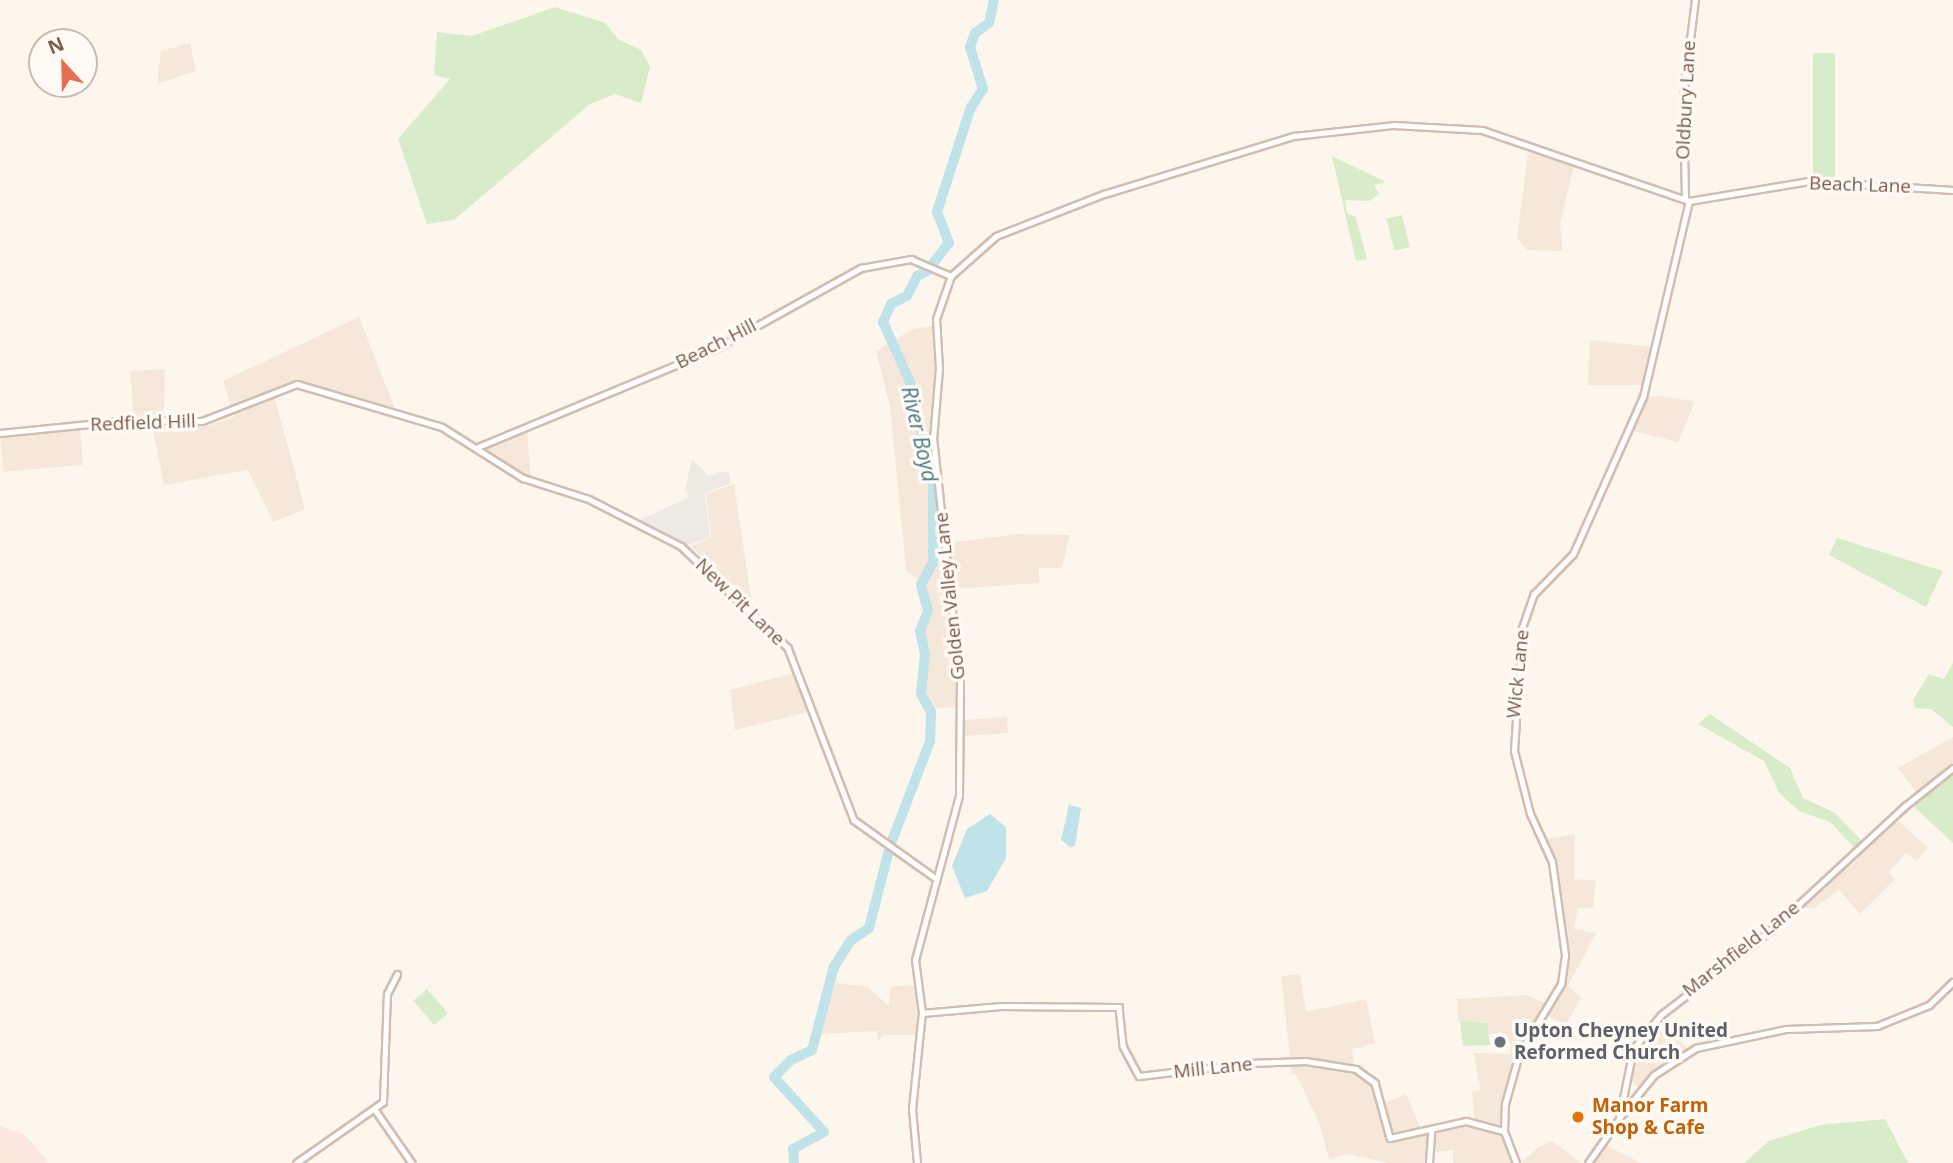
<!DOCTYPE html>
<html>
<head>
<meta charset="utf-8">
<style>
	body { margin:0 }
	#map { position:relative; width:1953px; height:1163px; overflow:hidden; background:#fdf6ec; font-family:"Open Sans",sans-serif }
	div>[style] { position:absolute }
	.residential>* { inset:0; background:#f5e8da; transform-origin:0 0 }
	.commercial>* { inset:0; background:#fde8e0 }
	.industrial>* { inset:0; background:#efe9e4 }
	.green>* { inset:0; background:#d8ecc9; transform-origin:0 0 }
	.water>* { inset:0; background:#bfe3e8 }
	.river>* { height:10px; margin:-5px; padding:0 5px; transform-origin:5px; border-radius:5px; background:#bfe3e8 }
	.roads { filter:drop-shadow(2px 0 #d1beb0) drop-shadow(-2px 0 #d1beb0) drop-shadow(0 2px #d1beb0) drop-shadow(0 -2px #d1beb0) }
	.minor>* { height:4.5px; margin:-2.25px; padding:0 2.25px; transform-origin:2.25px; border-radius:2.25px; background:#fff }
	.dots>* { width:19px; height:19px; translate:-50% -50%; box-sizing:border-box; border:4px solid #fffaf3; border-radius:50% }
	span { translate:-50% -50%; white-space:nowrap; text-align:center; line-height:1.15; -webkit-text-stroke:7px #fffaf3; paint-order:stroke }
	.street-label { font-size:19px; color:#7a5c4d }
	.worship-label { font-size:19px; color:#5b616d; font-weight:700 }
	.left { translate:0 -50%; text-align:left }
	.food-label { font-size:19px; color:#c56008; font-weight:700 }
	.water-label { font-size:21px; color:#437c86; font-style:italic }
	.north { position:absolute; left:28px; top:28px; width:70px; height:70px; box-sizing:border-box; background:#fffaf3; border:2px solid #cabbb1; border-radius:50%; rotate:338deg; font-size:19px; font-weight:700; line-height:28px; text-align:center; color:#7a5c4d }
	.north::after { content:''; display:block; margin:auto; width:24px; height:32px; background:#e76f51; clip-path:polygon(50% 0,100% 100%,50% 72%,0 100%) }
</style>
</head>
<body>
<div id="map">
	<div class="residential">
		<div style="clip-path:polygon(190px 43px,196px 71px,157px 84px,161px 51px)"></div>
		<div style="clip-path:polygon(1528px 153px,1575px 162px,1560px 224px,1563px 251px,1527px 250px,1517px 237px)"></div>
		<div style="clip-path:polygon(359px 317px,395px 409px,306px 383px,273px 392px,305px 509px,273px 522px,248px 470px,164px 485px,152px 426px,208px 426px,234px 417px,223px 381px)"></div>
		<div style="clip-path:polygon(933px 326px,937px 370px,929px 435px,958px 691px,958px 707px,932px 708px,923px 695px,928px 656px,923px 634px,929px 603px,923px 583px,906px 571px,890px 406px,876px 351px,913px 329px)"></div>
		<div style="clip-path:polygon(1590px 340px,1652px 347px,1645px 385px,1588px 385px)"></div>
		<div style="clip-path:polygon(165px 369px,164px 419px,134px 418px,130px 371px)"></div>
		<div style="clip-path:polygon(1657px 396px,1695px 401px,1678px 442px,1633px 431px,1647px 398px)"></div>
		<div style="left:80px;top:429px;width:36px;height:80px;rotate:85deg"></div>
		<div style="clip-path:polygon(527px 430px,531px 479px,484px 449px)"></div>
		<div style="clip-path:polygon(734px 484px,753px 610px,691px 546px,711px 538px,706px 494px)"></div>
		<div style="clip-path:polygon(1017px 534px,1070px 535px,1062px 568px,1039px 568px,1039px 583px,954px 589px,949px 543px)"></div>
		<div style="clip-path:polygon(798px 672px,813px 711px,735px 730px,730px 690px)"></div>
		<div style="left:1007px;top:717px;width:16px;height:43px;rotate:86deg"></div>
		<div style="clip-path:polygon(1953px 737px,1953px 765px,1916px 792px,1898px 768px)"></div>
		<div style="clip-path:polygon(1894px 817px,1928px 848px,1916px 861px,1906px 853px,1889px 872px,1895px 879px,1860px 914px,1839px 890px,1814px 908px,1798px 907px,1848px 862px,1851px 866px)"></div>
		<div style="clip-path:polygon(1575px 834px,1574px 879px,1596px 881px,1593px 908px,1578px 908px,1574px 929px,1596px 933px,1568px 986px,1581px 998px,1565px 1026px,1544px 1013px,1517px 1051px,1501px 1112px,1503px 1140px,1512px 1163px,1453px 1163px,1453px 1150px,1427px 1153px,1425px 1163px,1388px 1163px,1347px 1154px,1329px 1159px,1320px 1125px,1296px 1074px,1292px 1075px,1281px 976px,1300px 974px,1306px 1012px,1366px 999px,1375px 1043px,1352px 1049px,1355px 1071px,1374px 1084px,1378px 1106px,1406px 1094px,1424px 1136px,1475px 1124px,1472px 1091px,1480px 1090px,1474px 1053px,1510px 1054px,1511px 1047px,1506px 1034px,1486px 1034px,1487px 1021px,1458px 1021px,1457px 999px,1526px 995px,1551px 1006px,1565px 978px,1567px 946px,1563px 902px,1546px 839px)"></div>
		<div style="clip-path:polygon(836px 983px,868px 987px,889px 1006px,890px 987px,914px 985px,919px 1035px,885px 1035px,878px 1040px,877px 1031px,819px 1034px)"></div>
		<div style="clip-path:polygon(1659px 1023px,1689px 1049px,1669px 1060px,1640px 1088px,1626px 1076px,1627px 1066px)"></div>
		<div style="clip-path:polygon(1552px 1141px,1581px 1163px,1520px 1163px,1539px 1147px)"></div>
		<div style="clip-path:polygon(1605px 1145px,1641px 1163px,1592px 1163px)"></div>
	</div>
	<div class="commercial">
		<div style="clip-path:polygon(0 1126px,25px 1135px,49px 1163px,0 1163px)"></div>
	</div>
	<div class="industrial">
		<div style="clip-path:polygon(692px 459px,709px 476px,728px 471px,731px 483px,705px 493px,710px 538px,684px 546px,640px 520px,689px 497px,685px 489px)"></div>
	</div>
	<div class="green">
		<div style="clip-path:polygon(555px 7px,605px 23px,618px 39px,641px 50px,650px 67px,641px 103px,615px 94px,590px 104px,454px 220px,427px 224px,398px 139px,450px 79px,434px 75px,437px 32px,472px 36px)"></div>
		<div style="left:1813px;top:53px;width:22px;height:124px"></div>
		<div style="clip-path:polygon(1332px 156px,1386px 182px,1374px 185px,1379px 194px,1369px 201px,1345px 200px,1347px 213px,1356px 217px,1367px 259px,1356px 261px)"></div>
		<div style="left:1402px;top:215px;width:33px;height:16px;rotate:76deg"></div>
		<div style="clip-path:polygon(1837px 538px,1943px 571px,1926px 607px,1829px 555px)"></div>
		<div style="clip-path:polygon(1953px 663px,1953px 727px,1931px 709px,1915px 708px,1913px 700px,1929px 674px,1944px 679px)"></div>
		<div style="clip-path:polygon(1710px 714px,1790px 768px,1803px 798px,1835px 813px,1861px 840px,1855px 848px,1830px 822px,1799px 811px,1779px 793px,1764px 761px,1698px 724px)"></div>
		<div style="clip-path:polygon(1953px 772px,1953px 843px,1910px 803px)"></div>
		<div style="left:427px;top:989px;width:32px;height:18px;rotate:49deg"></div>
		<div style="clip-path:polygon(1460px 1021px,1487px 1022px,1490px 1045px,1463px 1046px)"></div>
		<div style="clip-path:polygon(1885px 1119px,1908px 1163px,1744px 1163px,1769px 1141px,1820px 1125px)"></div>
	</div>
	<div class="water">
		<div style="clip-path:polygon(1069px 805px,1081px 808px,1075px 846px,1070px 847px,1061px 840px)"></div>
		<div style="clip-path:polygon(990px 814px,1006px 827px,1006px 858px,987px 891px,965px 898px,952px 866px,967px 829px)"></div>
	</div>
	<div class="river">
		<div style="left:794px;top:1163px;width:14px;rotate:-94deg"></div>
		<div style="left:793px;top:1149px;width:35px;rotate:-29deg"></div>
		<div style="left:824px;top:1132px;width:74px;rotate:-132.3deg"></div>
		<div style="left:774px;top:1077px;width:24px;rotate:-45deg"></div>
		<div style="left:791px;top:1060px;width:23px;rotate:-25deg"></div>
		<div style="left:812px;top:1050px;width:86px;rotate:-75.2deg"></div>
		<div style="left:834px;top:967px;width:31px;rotate:-58deg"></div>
		<div style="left:850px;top:941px;width:23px;rotate:-34deg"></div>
		<div style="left:869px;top:928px;width:85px;rotate:-75.6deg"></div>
		<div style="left:890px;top:846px;width:112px;rotate:-69.1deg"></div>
		<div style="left:930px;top:741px;width:29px;rotate:-88deg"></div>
		<div style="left:931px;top:712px;width:21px;rotate:-119deg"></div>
		<div style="left:921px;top:694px;width:40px;rotate:-84.3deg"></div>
		<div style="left:925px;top:654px;width:24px;rotate:-102deg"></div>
		<div style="left:920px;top:631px;width:22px;rotate:-68deg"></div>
		<div style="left:928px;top:611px;width:27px;rotate:-105deg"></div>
		<div style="left:921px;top:585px;width:26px;rotate:-62deg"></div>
		<div style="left:933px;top:562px;width:79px;rotate:-90deg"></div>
		<div style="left:933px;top:483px;width:104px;rotate:-102.8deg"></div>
		<div style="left:910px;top:382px;width:66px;rotate:-114.2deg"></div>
		<div style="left:883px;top:322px;width:20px;rotate:-66deg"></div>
		<div style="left:891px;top:304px;width:18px;rotate:-27deg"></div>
		<div style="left:907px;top:296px;width:22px;rotate:-63deg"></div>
		<div style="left:917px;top:276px;width:11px;rotate:-27deg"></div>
		<div style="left:927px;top:271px;width:36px;rotate:-52deg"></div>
		<div style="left:949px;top:243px;width:33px;rotate:-111deg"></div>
		<div style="left:937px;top:212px;width:110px;rotate:-72.1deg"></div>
		<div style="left:971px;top:107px;width:22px;rotate:-56deg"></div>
		<div style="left:983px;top:89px;width:44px;rotate:-107.2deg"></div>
		<div style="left:970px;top:47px;width:15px;rotate:-70deg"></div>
		<div style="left:975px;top:33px;width:17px;rotate:-36deg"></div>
		<div style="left:989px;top:23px;width:24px;rotate:-78deg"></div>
	</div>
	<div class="roads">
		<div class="minor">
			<div style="left:1685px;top:200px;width:104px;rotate:-91.1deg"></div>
			<div style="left:1683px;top:96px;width:97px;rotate:-82.9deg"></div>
			<div style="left:951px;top:276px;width:60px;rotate:-41.6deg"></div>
			<div style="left:996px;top:236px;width:116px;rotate:-21.3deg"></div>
			<div style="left:1104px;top:194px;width:199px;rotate:-17deg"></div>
			<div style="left:1294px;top:136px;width:101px;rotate:-6.3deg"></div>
			<div style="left:1394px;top:125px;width:88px;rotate:3.3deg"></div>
			<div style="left:1482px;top:130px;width:219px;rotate:18.9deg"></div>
			<div style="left:1689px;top:201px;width:123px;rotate:-9.4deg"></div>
			<div style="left:1810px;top:181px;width:143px;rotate:3.6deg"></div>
			<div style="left:0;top:433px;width:132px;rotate:-5.7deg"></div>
			<div style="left:131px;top:420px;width:71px;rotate:0.8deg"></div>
			<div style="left:202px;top:421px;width:102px;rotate:-21.3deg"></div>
			<div style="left:297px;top:384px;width:151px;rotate:16.5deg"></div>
			<div style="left:442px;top:427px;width:96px;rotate:32.2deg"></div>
			<div style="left:523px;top:478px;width:69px;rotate:17.7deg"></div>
			<div style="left:589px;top:499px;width:103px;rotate:27.1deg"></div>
			<div style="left:681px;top:546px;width:148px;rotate:43.6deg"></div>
			<div style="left:788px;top:648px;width:184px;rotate:69deg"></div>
			<div style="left:854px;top:820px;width:98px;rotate:35.5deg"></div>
			<div style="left:478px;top:447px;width:259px;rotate:-22.5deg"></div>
			<div style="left:717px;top:348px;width:165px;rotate:-29.1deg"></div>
			<div style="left:861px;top:268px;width:51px;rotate:-10.2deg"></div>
			<div style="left:911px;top:259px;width:43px;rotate:23deg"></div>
			<div style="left:922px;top:1013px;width:79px;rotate:-5.1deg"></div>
			<div style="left:1001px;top:1006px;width:118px;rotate:0.5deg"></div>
			<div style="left:1119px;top:1007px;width:39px;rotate:84deg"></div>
			<div style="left:1123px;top:1046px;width:34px;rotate:62deg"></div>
			<div style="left:1139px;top:1076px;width:111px;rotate:-6.7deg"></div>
			<div style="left:1249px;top:1063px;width:57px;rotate:-2deg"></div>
			<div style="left:1306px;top:1061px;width:51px;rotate:9.1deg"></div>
			<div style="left:1356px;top:1069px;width:24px;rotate:36deg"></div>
			<div style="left:1375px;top:1083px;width:57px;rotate:74.7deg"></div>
			<div style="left:1390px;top:1138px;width:78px;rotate:-12.6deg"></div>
			<div style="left:1466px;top:1121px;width:39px;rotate:15deg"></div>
			<div style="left:376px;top:1111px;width:63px;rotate:55.3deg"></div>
			<div style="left:1619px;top:1118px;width:55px;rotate:-50.9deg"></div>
			<div style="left:1654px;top:1075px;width:50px;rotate:-32.7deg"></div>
			<div style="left:1696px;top:1048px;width:92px;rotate:-11.9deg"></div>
			<div style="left:1786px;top:1029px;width:91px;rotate:-1.9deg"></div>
			<div style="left:1877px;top:1026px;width:56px;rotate:-22deg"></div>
			<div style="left:1929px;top:1005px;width:33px;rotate:-44deg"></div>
			<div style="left:296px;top:1163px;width:106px;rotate:-35deg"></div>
			<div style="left:383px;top:1102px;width:108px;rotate:-87.9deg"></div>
			<div style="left:387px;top:994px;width:22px;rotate:-63deg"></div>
			<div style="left:917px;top:1163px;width:54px;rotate:-95.3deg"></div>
			<div style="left:912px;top:1109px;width:97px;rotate:-84.1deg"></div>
			<div style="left:922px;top:1013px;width:53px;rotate:-97.5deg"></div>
			<div style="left:915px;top:960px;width:170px;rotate:-75deg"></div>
			<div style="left:959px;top:796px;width:113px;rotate:-89.5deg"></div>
			<div style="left:960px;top:683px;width:244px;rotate:-96.3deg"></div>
			<div style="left:933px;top:440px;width:72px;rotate:-85.2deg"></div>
			<div style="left:939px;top:368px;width:49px;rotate:-93.5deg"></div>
			<div style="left:936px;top:319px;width:46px;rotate:-70.8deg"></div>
			<div style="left:1429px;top:1163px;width:32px;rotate:-86deg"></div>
			<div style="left:1516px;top:1163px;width:34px;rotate:-111deg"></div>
			<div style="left:1504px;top:1131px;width:27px;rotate:-88deg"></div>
			<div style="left:1505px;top:1104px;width:52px;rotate:-74.4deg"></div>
			<div style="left:1519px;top:1054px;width:82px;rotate:-59deg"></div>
			<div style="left:1561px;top:984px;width:29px;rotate:-82deg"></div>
			<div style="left:1565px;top:955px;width:94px;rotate:-98deg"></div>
			<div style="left:1552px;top:862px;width:53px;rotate:-114.6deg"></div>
			<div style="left:1530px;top:814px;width:65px;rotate:-104.3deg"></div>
			<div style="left:1514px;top:751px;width:123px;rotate:-86.3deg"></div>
			<div style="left:1522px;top:628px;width:36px;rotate:-71deg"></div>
			<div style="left:1534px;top:594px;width:56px;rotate:-45.7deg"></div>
			<div style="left:1573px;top:554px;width:172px;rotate:-66deg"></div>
			<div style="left:1643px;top:397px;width:201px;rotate:-76.8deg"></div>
			<div style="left:1588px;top:1163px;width:54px;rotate:-54.8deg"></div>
			<div style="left:1619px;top:1119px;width:71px;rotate:-78.7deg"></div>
			<div style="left:1633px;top:1049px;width:44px;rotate:-50.5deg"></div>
			<div style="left:1661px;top:1015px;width:138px;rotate:-37.6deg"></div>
			<div style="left:1770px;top:931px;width:184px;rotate:-42.8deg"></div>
			<div style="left:1905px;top:806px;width:61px;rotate:-38.4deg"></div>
		</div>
	</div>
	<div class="dots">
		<div style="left:1500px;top:1042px;background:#6b7280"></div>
		<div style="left:1578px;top:1117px;background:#e8710a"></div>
	</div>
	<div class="street-label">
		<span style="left:1686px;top:100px;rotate:-87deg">Oldbury Lane</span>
		<span style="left:1860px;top:185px;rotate:2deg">Beach Lane</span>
		<span style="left:716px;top:344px;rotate:-27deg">Beach Hill</span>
		<span style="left:143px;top:423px;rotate:-2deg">Redfield Hill</span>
		<span style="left:950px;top:596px;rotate:-96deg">Golden Valley Lane</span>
		<span style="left:740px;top:602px;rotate:44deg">New Pit Lane</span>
		<span style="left:1518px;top:674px;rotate:-84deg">Wick Lane</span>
		<span style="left:1741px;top:949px;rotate:-38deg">Marshfield Lane</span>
		<span style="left:1213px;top:1068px;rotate:-6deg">Mill Lane</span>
	</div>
	<div class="worship-label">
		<span class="left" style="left:1514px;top:1042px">Upton Cheyney United<br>Reformed Church</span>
	</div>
	<div class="food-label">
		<span class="left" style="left:1592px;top:1117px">Manor Farm<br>Shop &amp; Cafe</span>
	</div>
	<div class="water-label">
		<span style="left:920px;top:434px;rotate:77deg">River Boyd</span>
	</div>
	<div class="north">N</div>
</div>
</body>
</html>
